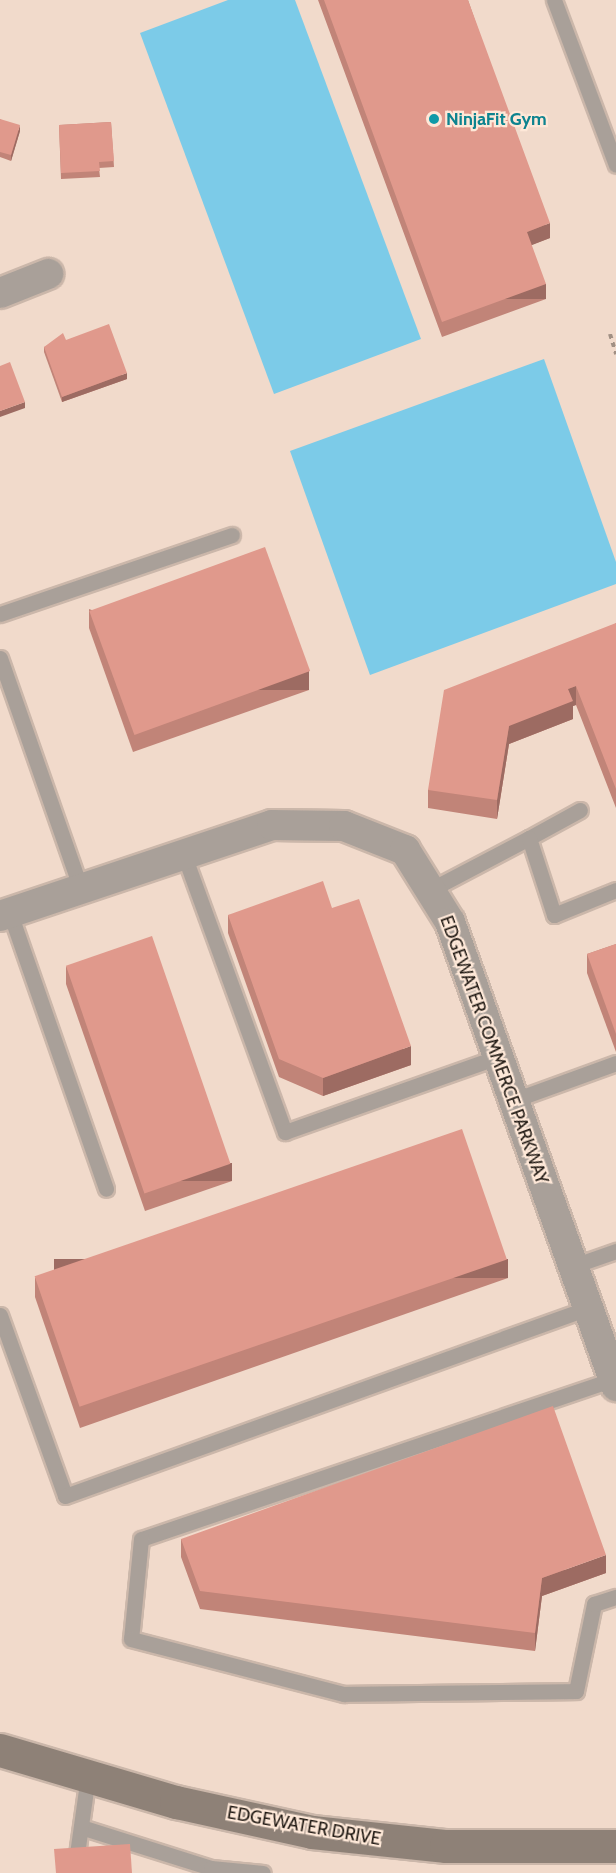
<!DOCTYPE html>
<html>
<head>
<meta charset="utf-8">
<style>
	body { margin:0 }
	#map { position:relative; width:616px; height:1873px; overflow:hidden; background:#f1dacb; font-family:Cabin,sans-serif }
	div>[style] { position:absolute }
	.water>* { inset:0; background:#7ccbe8 }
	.path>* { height:4px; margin-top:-2px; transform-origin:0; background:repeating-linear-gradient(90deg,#a19084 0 4.5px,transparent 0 9px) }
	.roads { filter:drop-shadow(2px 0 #cbb7aa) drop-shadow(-2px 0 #cbb7aa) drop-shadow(0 2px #cbb7aa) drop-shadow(0 -2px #cbb7aa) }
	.lane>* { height:15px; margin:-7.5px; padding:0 7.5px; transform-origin:7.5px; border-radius:7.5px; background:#a9a099 }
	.street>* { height:30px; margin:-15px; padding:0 15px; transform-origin:15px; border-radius:15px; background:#a9a099 }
	.secondary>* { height:33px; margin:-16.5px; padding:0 16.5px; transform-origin:16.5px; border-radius:16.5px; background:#8e8177 }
	.wall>* { inset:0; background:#c18478 }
	.shaded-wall>* { inset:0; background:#9d6b62; transform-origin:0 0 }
	.building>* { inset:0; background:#e0998c; transform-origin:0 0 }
	.dots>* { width:16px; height:16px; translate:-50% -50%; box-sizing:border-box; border:3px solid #fee8d8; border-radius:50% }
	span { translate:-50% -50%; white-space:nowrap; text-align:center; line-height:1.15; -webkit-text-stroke:4.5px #fee8d8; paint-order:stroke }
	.culture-label { font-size:18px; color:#0d838f; font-weight:700 }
	.left { translate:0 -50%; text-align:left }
	.street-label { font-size:18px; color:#1f1812 }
</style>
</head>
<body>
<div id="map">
	<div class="water">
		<div style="clip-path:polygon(228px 0,295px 0,421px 339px,274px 394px,140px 33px)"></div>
		<div style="clip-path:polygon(544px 359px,616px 562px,616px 584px,370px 675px,290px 451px)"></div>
	</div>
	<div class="path">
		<div style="left:610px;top:334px;width:21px;rotate:73deg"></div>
	</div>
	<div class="roads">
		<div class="lane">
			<div style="left:554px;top:0;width:176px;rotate:69.4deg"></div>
			<div style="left:0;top:614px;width:245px;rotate:-18.8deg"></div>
			<div style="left:0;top:658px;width:245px;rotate:70.7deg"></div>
			<div style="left:529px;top:838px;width:58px;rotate:-28.8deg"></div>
			<div style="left:184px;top:855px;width:295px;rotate:70deg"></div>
			<div style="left:285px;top:1132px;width:226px;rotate:-19.4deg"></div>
			<div style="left:430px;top:890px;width:112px;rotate:-27.7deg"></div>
			<div style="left:529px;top:838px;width:81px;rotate:72deg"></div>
			<div style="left:554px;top:915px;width:67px;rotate:-22deg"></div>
			<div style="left:10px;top:913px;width:292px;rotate:70.8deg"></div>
			<div style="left:514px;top:1100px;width:109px;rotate:-19.9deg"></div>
			<div style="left:573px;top:1266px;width:46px;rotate:-19.2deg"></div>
			<div style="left:0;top:1315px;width:192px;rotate:70.2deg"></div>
			<div style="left:65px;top:1496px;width:556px;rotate:-19.77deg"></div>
			<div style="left:614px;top:1379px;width:499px;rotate:161.3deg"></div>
			<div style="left:141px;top:1539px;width:100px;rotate:95.7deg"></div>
			<div style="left:131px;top:1639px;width:220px;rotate:14.5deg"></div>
			<div style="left:344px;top:1694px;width:232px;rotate:-0.7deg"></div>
			<div style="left:576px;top:1691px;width:89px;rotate:-78.3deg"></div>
			<div style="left:594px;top:1604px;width:23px;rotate:-18deg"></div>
			<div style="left:81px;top:1827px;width:136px;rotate:17.5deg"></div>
			<div style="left:211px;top:1868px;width:52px;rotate:5.5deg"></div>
			<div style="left:77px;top:1854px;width:79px;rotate:-82deg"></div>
		</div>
		<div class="street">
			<div style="left:0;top:293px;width:52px;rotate:-21.6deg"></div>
			<div style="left:0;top:916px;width:287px;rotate:-18.5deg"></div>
			<div style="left:272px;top:825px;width:72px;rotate:0.8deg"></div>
			<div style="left:344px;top:826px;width:66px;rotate:21.5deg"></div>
			<div style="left:405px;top:850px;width:85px;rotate:58deg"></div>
			<div style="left:450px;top:922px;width:493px;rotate:70.3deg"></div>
		</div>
		<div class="secondary">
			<div style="left:0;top:1750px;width:184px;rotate:16.5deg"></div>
			<div style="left:176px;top:1802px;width:139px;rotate:12.4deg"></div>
			<div style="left:312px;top:1832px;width:135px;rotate:6deg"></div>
			<div style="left:446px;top:1846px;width:170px"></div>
		</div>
	</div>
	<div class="wall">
		<div style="clip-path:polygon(318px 0,468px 0,550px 238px,531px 245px,546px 299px,442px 337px)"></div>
		<div style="clip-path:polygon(0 119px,20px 131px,11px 161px,0 157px)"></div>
		<div style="clip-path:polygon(111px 122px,114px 167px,99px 168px,100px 177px,61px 179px,59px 125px)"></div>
		<div style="clip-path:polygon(66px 340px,127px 379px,62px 402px,44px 352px,44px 347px)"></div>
		<div style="clip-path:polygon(89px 609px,309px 690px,133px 752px,89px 628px)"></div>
		<div style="clip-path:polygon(616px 623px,616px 808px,576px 705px,573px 706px,573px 719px,509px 744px,497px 819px,428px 808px,428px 790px)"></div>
		<div style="clip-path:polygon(332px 908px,411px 1065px,323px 1096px,279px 1077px,228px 933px,228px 915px)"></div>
		<div style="clip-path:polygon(616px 944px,616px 1052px,587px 973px,587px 954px)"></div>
		<div style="clip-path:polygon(66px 966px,232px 1181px,145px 1211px,66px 984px)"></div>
		<div style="clip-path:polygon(35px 1278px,508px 1278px,80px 1428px,35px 1297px)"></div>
		<div style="clip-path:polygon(181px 1539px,606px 1573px,542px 1596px,535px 1651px,200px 1609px,181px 1557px)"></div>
	</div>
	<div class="shaded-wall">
		<div style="clip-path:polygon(20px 125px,20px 131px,11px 161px,11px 155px)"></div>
		<div style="clip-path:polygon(550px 223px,550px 238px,527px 247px,527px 232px)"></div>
		<div style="left:546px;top:284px;width:15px;height:111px;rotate:90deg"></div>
		<div style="clip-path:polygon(127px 373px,127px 379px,62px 402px,62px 397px)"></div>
		<div style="clip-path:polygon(25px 402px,25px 408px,0 417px,0 411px)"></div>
		<div style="left:309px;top:671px;width:19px;height:187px;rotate:90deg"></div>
		<div style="clip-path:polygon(576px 686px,576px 705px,573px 706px,573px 719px,509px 744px,497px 819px,497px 800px,509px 726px,568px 689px)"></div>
		<div style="clip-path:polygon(411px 1046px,411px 1065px,323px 1096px,323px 1078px)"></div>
		<div style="left:232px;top:1163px;width:18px;height:92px;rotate:90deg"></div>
		<div style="left:508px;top:1259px;width:19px;height:454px;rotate:90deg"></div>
		<div style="clip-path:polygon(606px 1555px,606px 1573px,542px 1596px,535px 1651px,535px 1633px,542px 1578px)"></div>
	</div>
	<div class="building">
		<div style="clip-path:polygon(324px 0,468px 0,550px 223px,527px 232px,546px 284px,442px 322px)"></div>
		<div style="clip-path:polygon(0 119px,20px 125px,11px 155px,0 152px)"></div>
		<div style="clip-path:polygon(111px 122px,114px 161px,99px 162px,100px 171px,61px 173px,59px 125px)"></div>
		<div style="clip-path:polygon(109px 324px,127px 373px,62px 397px,44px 347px,63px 333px,66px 340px)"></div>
		<div style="clip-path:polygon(10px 362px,25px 402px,0 411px,0 366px)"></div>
		<div style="left:265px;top:547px;width:132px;height:187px;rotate:70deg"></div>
		<div style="clip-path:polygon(616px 623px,616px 789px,576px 686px,568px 689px,573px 701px,509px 726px,497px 800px,428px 790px,444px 690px)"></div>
		<div style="clip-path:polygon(323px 881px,332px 908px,359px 899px,411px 1046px,323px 1078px,279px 1059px,228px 915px)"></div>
		<div style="left:152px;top:936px;width:241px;height:91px;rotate:71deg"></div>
		<div style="clip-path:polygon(616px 944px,616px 1034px,587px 954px)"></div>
		<div style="left:462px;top:1129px;width:138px;height:452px;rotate:71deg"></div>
		<div style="clip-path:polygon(553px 1406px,606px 1555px,542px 1578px,535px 1633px,200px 1591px,181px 1539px)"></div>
		<div style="clip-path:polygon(130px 1844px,132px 1873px,56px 1873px,54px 1849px)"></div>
	</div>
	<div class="dots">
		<div style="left:434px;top:119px;background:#0f9aa8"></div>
	</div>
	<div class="culture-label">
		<span class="left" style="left:446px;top:119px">NinjaFit Gym</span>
	</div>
	<div class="street-label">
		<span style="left:494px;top:1050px;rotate:70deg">EDGEWATER COMMERCE PARKWAY</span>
		<span style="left:304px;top:1826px;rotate:10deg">EDGEWATER DRIVE</span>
	</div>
</div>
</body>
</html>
